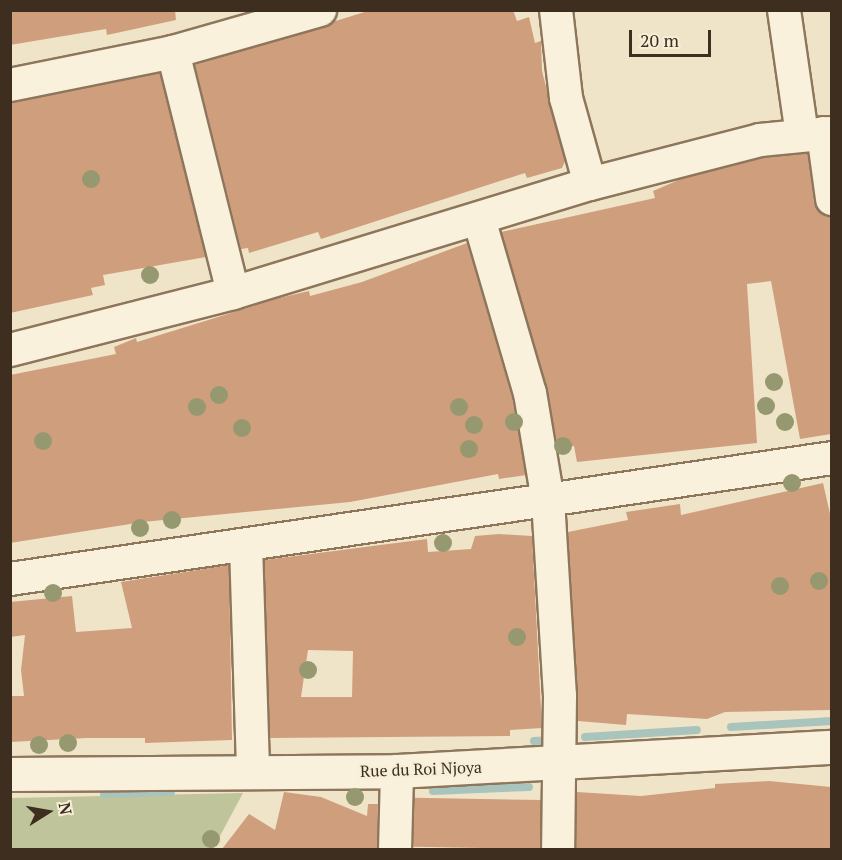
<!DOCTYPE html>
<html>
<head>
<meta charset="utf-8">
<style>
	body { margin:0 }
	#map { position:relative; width:842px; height:860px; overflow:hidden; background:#f0e4c8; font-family:"PT Serif",serif }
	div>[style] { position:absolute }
	.cemetery>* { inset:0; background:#bfc49a }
	.stream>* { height:8px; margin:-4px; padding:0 4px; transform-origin:4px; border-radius:4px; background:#a9c4bc }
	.building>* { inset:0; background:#cf9f7d; transform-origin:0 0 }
	.roads { filter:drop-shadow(2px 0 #8d765c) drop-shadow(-2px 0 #8d765c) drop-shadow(0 2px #8d765c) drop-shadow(0 -2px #8d765c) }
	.minor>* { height:32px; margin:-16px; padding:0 16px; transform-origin:16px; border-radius:16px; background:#faf1dc }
	.secondary>* { height:33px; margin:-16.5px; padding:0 16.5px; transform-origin:16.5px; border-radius:16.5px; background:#faf1dc }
	.trees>* { width:18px; height:18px; margin:-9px; border-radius:50%; background:#96986f }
	span { translate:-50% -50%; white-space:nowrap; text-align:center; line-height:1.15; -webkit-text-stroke:4.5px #f7eed8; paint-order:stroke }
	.street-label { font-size:16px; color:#3d2e20 }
	.frame { position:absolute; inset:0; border:12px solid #3d2e20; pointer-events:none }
	.north { position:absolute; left:18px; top:782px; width:60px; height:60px; -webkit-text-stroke:4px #f7eed8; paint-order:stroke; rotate:79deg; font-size:16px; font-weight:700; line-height:24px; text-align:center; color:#3d2e20 }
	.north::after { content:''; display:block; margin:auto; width:21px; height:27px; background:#3d2e20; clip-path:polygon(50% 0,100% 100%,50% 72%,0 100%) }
	.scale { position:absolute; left:629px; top:30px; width:82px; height:27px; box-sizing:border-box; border:3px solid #3d2e20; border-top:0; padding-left:8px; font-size:18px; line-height:21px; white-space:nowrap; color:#3d2e20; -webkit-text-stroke:4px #f7eed8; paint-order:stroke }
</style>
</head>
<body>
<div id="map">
	<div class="cemetery">
		<div style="clip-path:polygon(243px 793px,213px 849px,11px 849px,11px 798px)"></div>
	</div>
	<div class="stream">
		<div style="left:731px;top:727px;width:101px;rotate:-3.4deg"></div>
		<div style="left:585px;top:737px;width:112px;rotate:-3.6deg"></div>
		<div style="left:534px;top:741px;width:20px;rotate:-3deg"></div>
		<div style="left:433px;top:791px;width:96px;rotate:-2.4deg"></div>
		<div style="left:104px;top:794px;width:67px;rotate:-1.7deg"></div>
	</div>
	<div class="building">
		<div style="clip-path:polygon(10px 10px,175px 10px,176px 20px,107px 35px,106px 29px,10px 45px)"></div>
		<div style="clip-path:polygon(371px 10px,513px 10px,517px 21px,529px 17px,535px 43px,541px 41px,542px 71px,565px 161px,562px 168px,527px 178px,525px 173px,321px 239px,318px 232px,249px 253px,248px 248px,241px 249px,195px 65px)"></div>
		<div style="clip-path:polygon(160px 73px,206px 257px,103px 275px,105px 285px,91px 288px,93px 295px,10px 313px,10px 103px)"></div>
		<div style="clip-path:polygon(808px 153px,814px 202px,818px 210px,831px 217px,831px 434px,800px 439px,771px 281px,747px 284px,757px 443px,577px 462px,574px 446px,558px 449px,547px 388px,501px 232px,655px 198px,653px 191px,681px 179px,763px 158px)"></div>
		<div style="clip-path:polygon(467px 243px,512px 397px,526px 475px,499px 479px,498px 474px,350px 502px,143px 522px,10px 543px,10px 375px,116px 354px,114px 347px,136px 338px,137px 342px,279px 298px,309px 291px,310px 296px,362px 282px)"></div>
		<div style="clip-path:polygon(823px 483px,831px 518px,831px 710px,725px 712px,707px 719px,627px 714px,626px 725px,578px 721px,568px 532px,628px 520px,626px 512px,680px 504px,681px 515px)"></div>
		<div style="clip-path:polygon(evenodd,499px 534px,532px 536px,542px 728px,510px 730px,510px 736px,270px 738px,264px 560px,427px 539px,428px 552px,471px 549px,475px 536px,499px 534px,308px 650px,353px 651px,352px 697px,301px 697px,308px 650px)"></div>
		<div style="clip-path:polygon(229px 565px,232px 740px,145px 743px,145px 738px,87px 738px,10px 742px,10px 696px,24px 696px,21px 670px,25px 635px,10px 637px,10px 602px,72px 596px,76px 632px,132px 628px,121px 582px)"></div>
		<div style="clip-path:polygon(769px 781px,831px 787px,831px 849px,576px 849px,577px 792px,641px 796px,715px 788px,715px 784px)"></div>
		<div style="clip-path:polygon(284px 792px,321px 797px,367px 816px,368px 804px,378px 804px,377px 849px,222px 849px,249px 814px,275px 830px)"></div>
		<div style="left:541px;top:800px;width:49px;height:127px;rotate:91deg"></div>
	</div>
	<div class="roads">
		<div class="minor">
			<div style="left:556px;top:10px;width:89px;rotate:83.5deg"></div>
			<div style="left:566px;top:98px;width:89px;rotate:74.4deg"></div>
			<div style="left:784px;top:10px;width:126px;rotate:81.8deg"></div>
			<div style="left:173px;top:52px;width:248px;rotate:76deg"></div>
			<div style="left:10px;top:85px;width:166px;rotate:-11.4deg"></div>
			<div style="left:173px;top:52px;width:153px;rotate:-15.9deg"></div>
			<div style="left:823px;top:133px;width:67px;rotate:82.2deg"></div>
			<div style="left:479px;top:219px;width:181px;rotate:73.7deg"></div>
			<div style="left:530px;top:393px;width:109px;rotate:80.5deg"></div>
			<div style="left:548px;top:500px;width:196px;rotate:86.5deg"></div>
			<div style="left:560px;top:696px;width:154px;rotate:90.7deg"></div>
			<div style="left:10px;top:350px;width:230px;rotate:-14.3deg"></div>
			<div style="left:233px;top:293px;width:373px;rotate:-17deg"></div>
			<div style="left:590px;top:184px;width:176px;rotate:-14.5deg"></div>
			<div style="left:760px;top:140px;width:72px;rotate:-5.6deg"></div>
			<div style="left:246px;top:545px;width:227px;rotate:88.2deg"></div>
			<div style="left:10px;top:579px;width:831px;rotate:-8.37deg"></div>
			<div style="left:395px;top:850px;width:79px;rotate:-88.5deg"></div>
		</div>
		<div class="secondary">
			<div style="left:10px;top:774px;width:387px;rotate:-0.4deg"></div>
			<div style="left:397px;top:771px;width:436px;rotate:-3.2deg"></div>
		</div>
	</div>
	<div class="trees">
		<div style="left:91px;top:179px"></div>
		<div style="left:150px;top:275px"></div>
		<div style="left:774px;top:382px"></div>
		<div style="left:219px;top:395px"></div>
		<div style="left:766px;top:406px"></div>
		<div style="left:197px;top:407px"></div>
		<div style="left:459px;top:407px"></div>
		<div style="left:514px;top:422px"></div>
		<div style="left:785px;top:422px"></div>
		<div style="left:474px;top:425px"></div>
		<div style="left:242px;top:428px"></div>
		<div style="left:43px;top:441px"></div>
		<div style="left:563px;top:446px"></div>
		<div style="left:469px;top:449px"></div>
		<div style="left:792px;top:483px"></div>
		<div style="left:172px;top:520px"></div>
		<div style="left:140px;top:528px"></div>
		<div style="left:443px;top:543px"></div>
		<div style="left:819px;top:581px"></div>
		<div style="left:780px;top:586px"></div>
		<div style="left:53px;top:593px"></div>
		<div style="left:517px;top:637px"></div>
		<div style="left:308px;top:670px"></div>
		<div style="left:68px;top:743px"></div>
		<div style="left:39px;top:745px"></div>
		<div style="left:355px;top:797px"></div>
		<div style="left:211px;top:839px"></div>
	</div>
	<div class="street-label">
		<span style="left:421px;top:769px;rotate:-2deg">Rue du Roi Njoya</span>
	</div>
	<div class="frame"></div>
	<div class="north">N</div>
	<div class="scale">20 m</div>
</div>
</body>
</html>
